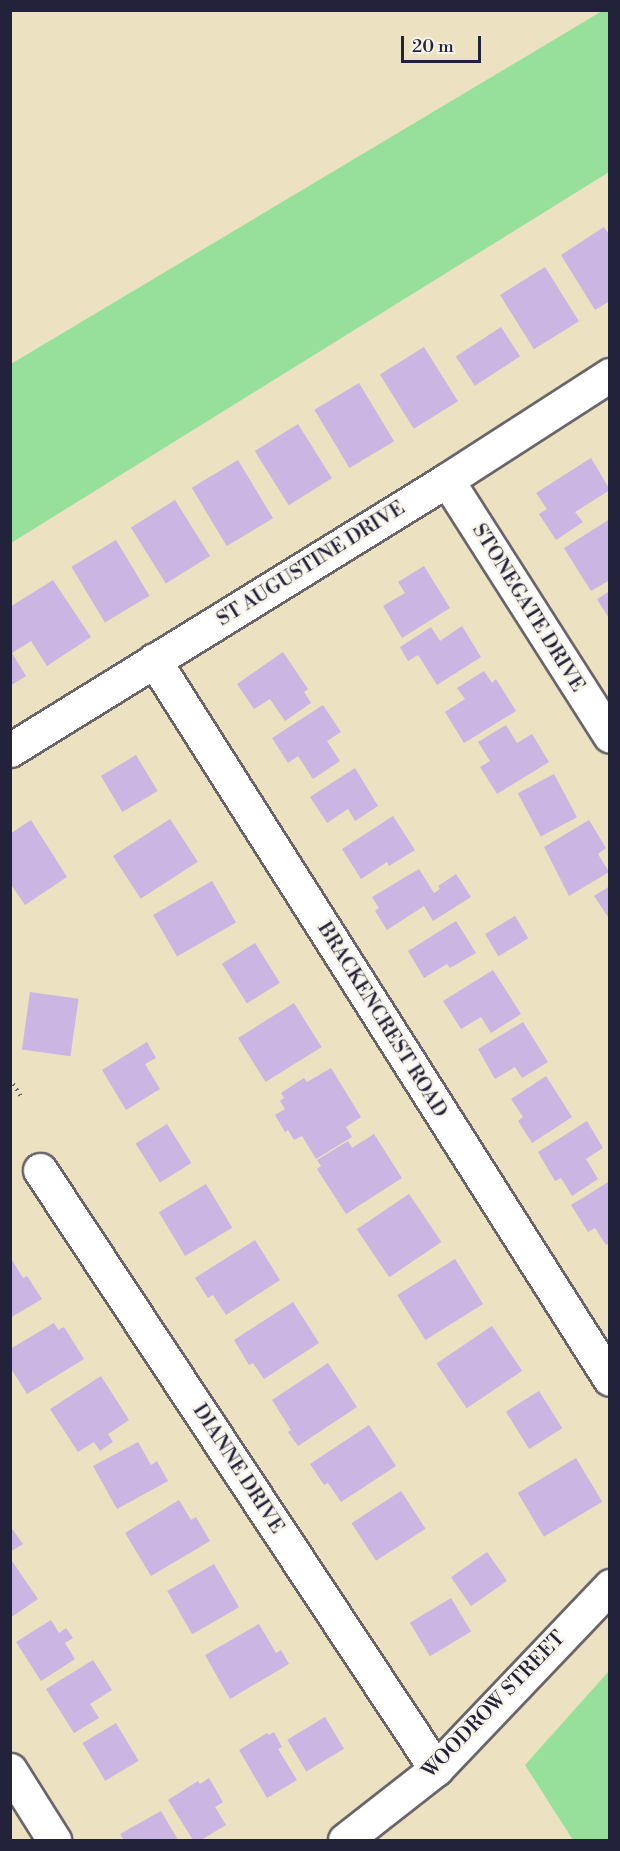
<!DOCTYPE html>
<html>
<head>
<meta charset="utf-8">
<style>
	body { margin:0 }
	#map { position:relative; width:620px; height:1851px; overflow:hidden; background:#ece1c1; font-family:"Libre Bodoni",serif }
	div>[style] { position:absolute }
	.green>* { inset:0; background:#96e09b }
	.building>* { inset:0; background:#cbb5e2; transform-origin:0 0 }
	.path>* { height:4px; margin-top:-2px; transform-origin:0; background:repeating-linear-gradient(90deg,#69656a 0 1.5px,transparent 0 6px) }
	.roads { filter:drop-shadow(2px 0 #69656a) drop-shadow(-2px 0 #69656a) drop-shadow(0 2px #69656a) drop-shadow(0 -2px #69656a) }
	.minor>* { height:33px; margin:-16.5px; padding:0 16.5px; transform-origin:16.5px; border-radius:16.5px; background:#fff }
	span { translate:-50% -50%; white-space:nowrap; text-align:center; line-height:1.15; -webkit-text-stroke:4.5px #f7f3e8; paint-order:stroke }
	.street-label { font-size:20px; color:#22223b }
	.frame { position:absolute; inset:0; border:12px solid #22223b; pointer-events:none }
	.scale { position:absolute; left:401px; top:36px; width:80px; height:27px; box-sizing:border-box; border:3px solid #22223b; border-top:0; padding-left:8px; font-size:18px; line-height:21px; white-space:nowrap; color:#22223b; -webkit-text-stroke:4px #f7f3e8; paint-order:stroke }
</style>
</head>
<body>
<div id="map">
	<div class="green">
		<div style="clip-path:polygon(602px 11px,610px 11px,609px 172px,11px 543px,11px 364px)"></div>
		<div style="clip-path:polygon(609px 1671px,609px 1840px,573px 1840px,525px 1765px)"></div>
	</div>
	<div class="building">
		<div style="clip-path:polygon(604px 227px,610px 236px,610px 301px,595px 310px,561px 255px)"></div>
		<div style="left:545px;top:267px;width:64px;height:53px;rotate:58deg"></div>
		<div style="left:501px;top:327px;width:35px;height:54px;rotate:57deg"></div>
		<div style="left:424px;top:347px;width:64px;height:52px;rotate:58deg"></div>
		<div style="left:359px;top:383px;width:68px;height:52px;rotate:59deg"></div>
		<div style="left:298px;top:424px;width:64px;height:51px;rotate:58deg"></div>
		<div style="clip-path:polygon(591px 458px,610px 490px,575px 512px,583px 522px,556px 540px,539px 514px,547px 509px,536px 493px)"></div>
		<div style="left:238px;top:460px;width:68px;height:54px;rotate:59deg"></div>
		<div style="left:175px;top:500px;width:66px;height:52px;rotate:58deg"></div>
		<div style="clip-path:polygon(610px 519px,610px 580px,591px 591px,564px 548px)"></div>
		<div style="left:116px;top:540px;width:65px;height:52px;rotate:59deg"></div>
		<div style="clip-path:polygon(424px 566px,450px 608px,402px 638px,383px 606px,405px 593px,398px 582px)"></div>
		<div style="clip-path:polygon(53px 580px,91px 637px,47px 666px,31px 641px,12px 653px,26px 676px,10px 686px,10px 607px)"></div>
		<div style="clip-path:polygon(610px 591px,610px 620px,597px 599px)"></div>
		<div style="clip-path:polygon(462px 626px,481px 657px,437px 685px,418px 655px,408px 661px,400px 647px,431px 627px,440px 641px)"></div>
		<div style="clip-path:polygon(283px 652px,308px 689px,304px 692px,311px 703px,285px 721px,270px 699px,254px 709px,237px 684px)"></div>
		<div style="clip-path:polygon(484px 671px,492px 683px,496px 679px,516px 711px,464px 743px,445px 712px,465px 699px,457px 688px)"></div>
		<div style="clip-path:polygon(323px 705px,341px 732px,327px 741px,340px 761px,313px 779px,298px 756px,288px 763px,272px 738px)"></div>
		<div style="clip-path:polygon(506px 725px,517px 743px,532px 734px,549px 762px,497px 794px,480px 767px,490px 761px,478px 742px)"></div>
		<div style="left:136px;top:755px;width:42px;height:41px;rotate:59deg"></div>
		<div style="clip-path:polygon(355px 768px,378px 806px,355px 821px,348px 809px,327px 823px,310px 797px)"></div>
		<div style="left:554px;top:774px;width:49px;height:41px;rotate:62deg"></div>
		<div style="clip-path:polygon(393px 816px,415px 850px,389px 866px,387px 862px,361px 879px,342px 849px)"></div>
		<div style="left:170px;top:819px;width:51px;height:68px;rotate:57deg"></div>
		<div style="clip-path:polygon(31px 820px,67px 877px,25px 905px,10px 883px,10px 834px)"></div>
		<div style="clip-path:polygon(589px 820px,606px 848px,598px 854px,609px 872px,569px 896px,544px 847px)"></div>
		<div style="clip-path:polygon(419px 869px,434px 893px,440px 889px,438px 886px,456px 874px,471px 897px,433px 921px,424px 906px,387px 930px,375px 911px,379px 908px,372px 897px)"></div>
		<div style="left:212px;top:881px;width:48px;height:68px;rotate:60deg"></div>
		<div style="clip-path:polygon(610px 886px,610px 920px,594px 896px)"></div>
		<div style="left:515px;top:916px;width:26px;height:35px;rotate:59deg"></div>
		<div style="clip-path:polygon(456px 921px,476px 953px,450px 968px,447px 964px,424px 978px,408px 951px)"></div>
		<div style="left:255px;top:943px;width:47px;height:39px;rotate:58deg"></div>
		<div style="clip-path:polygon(493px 970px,521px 1014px,491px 1033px,481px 1017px,461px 1029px,443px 1001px)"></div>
		<div style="left:30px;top:992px;width:49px;height:58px;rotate:8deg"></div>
		<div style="left:294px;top:1003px;width:52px;height:66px;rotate:58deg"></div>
		<div style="clip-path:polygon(523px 1022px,548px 1062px,522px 1078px,515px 1067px,495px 1079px,478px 1049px)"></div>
		<div style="clip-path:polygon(147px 1042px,156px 1058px,145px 1064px,160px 1089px,126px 1110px,102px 1070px)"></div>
		<div style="clip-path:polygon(331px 1068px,361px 1117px,346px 1127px,352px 1137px,316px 1159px,302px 1136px,294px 1140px,288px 1130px,285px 1132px,275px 1115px,285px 1109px,280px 1101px,284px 1098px,281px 1093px,304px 1078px,307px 1082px)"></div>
		<div style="clip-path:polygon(546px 1076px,572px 1117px,532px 1143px,518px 1121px,523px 1117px,511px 1099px)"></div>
		<div style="clip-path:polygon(587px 1121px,603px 1148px,586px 1159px,598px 1179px,572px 1196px,561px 1178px,555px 1181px,538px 1152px)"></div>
		<div style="left:167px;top:1124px;width:46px;height:37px;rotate:58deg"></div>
		<div style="clip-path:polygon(374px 1134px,402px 1178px,346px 1214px,317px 1169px,321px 1166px,317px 1160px,348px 1141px,352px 1148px)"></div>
		<div style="clip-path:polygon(610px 1181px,610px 1243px,606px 1245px,595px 1228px,588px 1232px,571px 1205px)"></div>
		<div style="left:206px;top:1184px;width:51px;height:55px;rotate:59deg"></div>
		<div style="left:409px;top:1194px;width:58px;height:63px;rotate:56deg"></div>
		<div style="clip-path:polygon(255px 1240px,280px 1280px,226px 1315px,213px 1295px,208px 1298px,195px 1278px)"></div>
		<div style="left:455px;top:1259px;width:53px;height:68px;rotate:58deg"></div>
		<div style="clip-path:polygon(12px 1260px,23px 1278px,27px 1276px,42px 1299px,10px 1318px)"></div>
		<div style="clip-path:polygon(293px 1302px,319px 1343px,264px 1379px,253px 1363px,249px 1365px,234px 1340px)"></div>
		<div style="clip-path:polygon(54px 1323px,58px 1330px,64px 1327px,84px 1359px,27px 1394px,10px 1367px,10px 1349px)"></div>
		<div style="left:492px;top:1326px;width:54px;height:67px;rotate:56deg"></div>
		<div style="clip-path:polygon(328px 1363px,357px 1407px,298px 1446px,288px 1432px,291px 1430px,272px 1400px)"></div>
		<div style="clip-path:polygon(101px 1376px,129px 1420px,108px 1434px,113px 1442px,100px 1451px,94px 1442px,78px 1452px,50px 1409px)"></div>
		<div style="left:539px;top:1391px;width:44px;height:39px;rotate:58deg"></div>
		<div style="clip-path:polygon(369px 1425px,396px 1466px,341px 1502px,328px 1483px,324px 1485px,310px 1464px)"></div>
		<div style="clip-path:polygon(138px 1442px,151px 1465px,157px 1461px,168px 1481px,117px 1509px,93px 1466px)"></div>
		<div style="left:576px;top:1458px;width:51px;height:68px;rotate:59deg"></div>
		<div style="left:401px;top:1491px;width:45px;height:59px;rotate:57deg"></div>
		<div style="clip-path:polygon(179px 1500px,191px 1520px,196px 1517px,210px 1541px,151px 1576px,125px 1533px)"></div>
		<div style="clip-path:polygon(10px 1526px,23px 1544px,10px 1552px)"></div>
		<div style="left:487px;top:1552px;width:35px;height:44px;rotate:55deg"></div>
		<div style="clip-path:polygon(12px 1561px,38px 1599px,10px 1618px,10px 1563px)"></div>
		<div style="left:214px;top:1564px;width:50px;height:54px;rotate:60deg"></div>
		<div style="left:451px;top:1598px;width:39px;height:48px;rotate:59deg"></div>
		<div style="clip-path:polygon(51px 1620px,59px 1633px,66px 1628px,73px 1638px,65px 1643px,75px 1659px,41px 1681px,16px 1642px)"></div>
		<div style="clip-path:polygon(259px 1624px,276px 1653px,281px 1650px,289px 1664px,230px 1699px,205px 1655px)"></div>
		<div style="clip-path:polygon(93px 1660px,112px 1690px,90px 1704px,99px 1718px,74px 1733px,46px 1689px)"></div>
		<div style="left:325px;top:1717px;width:37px;height:44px;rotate:59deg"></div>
		<div style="left:116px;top:1723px;width:44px;height:39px;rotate:59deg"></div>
		<div style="clip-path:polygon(274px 1732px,282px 1747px,278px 1749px,297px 1780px,267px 1798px,239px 1750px,267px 1733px,269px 1735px)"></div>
		<div style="clip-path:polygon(209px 1778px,223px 1802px,215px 1807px,226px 1825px,201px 1840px,193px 1840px,168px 1800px,198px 1781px,200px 1784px)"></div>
		<div style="clip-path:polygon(161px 1811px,178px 1840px,124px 1840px,120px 1834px)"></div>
	</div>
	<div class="path">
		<div style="left:10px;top:1079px;width:22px;rotate:58deg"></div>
	</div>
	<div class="roads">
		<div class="minor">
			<div style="left:447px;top:480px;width:303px;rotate:57.5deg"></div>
			<div style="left:154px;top:660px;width:851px;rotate:57.62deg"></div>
			<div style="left:10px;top:750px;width:514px;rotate:-31.71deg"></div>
			<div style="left:447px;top:480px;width:194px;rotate:-32.8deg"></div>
			<div style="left:40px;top:1170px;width:718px;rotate:56.53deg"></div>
			<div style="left:10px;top:1770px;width:83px;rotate:57.8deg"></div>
			<div style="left:345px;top:1840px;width:115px;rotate:-38deg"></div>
			<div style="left:436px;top:1769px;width:253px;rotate:-46.4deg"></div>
		</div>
	</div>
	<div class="street-label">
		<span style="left:311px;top:564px;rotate:-32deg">ST AUGUSTINE DRIVE</span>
		<span style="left:528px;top:608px;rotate:58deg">STONEGATE DRIVE</span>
		<span style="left:382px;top:1020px;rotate:58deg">BRACKENCREST ROAD</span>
		<span style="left:238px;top:1469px;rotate:57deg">DIANNE DRIVE</span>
		<span style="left:494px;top:1705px;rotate:-46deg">WOODROW STREET</span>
	</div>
	<div class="frame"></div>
	<div class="scale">20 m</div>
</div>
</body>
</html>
